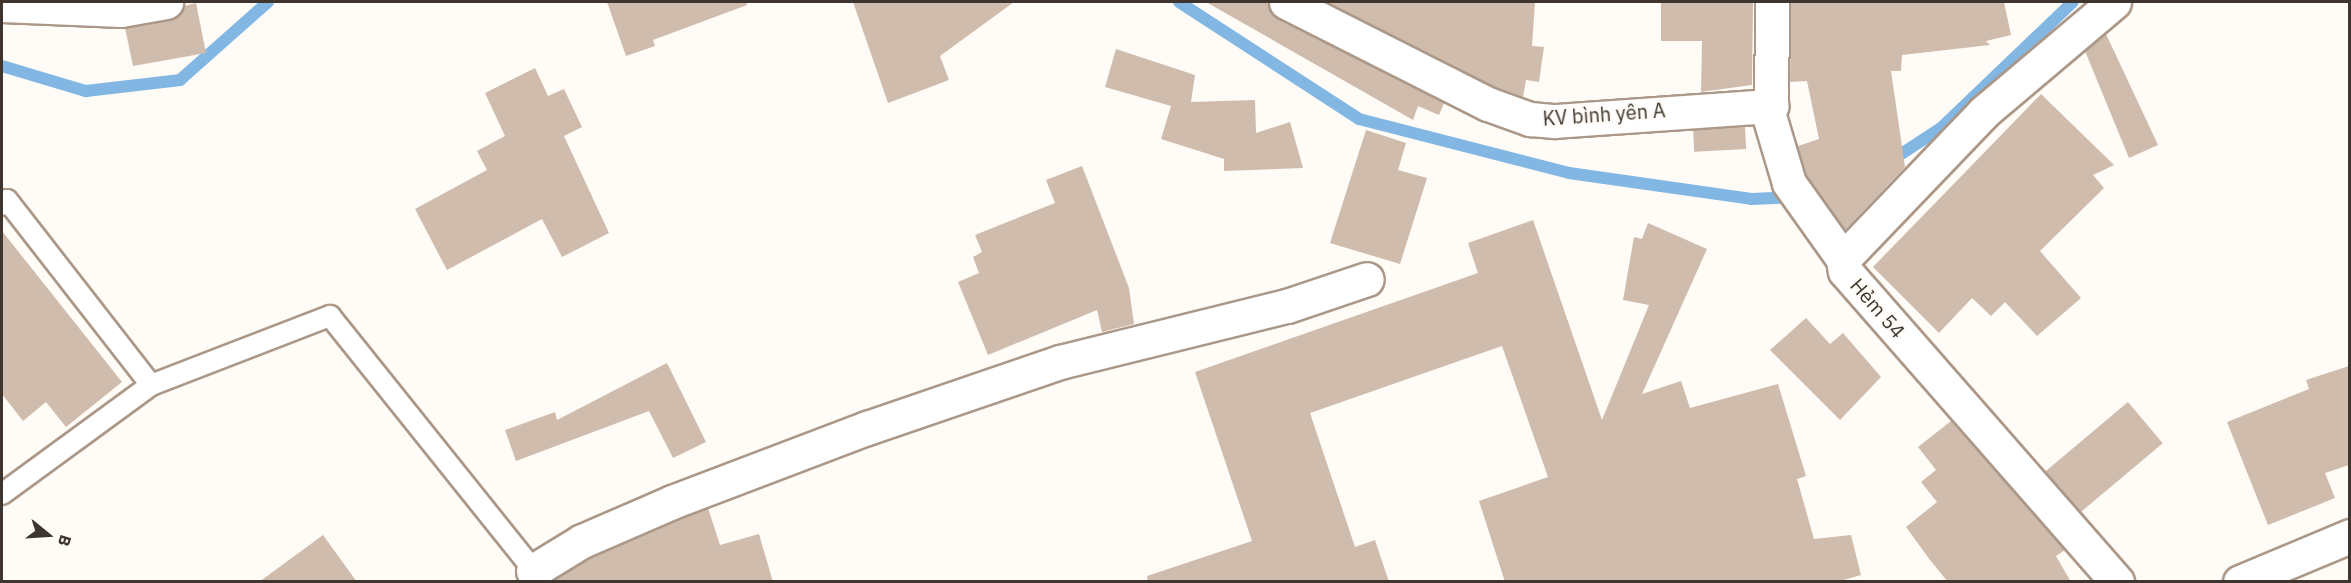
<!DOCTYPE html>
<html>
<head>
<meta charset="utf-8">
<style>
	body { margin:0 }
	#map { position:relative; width:2351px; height:583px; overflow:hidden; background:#fffbf7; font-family:"IBM Plex Sans",sans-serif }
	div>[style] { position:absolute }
	.stream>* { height:12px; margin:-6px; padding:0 6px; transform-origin:6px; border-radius:6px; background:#82b6e3 }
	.building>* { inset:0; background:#d0bcac; transform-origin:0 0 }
	.roads { filter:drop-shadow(2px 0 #ab9888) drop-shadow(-2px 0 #ab9888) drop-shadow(0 2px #ab9888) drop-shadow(0 -2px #ab9888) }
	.service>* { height:20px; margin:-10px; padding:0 10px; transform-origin:10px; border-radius:10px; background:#fff }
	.minor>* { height:33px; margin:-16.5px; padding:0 16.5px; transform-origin:16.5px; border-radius:16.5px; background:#fff }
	span { translate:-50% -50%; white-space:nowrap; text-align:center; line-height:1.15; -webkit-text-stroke:4.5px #fffbf7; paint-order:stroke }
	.street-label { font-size:20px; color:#3d352e }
	.frame { position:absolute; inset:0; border:3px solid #3d352e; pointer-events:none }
	.north { position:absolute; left:18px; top:505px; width:60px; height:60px; -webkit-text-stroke:4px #fffbf7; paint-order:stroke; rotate:108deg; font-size:16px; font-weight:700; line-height:24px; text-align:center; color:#3d352e }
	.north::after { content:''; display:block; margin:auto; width:21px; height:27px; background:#3d352e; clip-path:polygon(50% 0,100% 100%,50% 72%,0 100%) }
</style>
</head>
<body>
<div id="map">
	<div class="stream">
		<div style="left:1179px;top:2px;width:215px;rotate:33deg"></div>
		<div style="left:1359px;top:119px;width:217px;rotate:14.4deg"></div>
		<div style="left:1569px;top:173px;width:184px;rotate:8.1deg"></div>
		<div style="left:1751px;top:199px;width:85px;rotate:-2.7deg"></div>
		<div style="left:2px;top:66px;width:88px;rotate:16.6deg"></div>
		<div style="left:86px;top:91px;width:95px;rotate:-6.7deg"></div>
		<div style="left:180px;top:80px;width:118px;rotate:-41.6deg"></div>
		<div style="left:1889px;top:162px;width:62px;rotate:-33.2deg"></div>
		<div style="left:1941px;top:128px;width:182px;rotate:-43.7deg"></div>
	</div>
	<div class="building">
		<div style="clip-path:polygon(607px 2px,746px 2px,747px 5px,653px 40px,655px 46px,626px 56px)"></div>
		<div style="clip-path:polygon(853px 2px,1014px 2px,940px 56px,949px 80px,888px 103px)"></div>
		<div style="clip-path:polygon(1206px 2px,1268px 2px,1278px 19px,1444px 103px,1439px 115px,1418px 106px,1413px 120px)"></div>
		<div style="clip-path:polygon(1327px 2px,1535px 2px,1532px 46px,1544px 47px,1539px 82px,1526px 80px,1523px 97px,1495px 87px)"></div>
		<div style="clip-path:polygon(1661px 2px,1753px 2px,1752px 85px,1701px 92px,1702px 41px,1661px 41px)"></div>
		<div style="clip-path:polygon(1791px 2px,2004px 2px,2011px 35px,1986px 41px,1990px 45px,1902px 55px,1901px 71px,1891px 71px,1905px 167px,1845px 230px,1806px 175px,1798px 146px,1819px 139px,1807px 81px,1790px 82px)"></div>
		<div style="clip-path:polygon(196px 3px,206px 53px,133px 66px,125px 28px,170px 20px,184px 6px)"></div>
		<div style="clip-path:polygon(2106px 34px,2158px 145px,2129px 158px,2085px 51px)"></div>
		<div style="clip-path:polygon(1116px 49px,1195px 75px,1191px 102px,1255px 100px,1256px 133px,1290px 122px,1303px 168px,1224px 171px,1224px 159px,1161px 139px,1171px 106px,1105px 87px)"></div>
		<div style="clip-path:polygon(535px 68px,548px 96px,564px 89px,582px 127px,564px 136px,609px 233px,562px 257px,542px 219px,447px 270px,415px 209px,487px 170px,477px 151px,505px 136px,485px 93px)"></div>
		<div style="clip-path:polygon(2041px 94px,2114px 165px,2093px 175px,2104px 188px,2040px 251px,2081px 298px,2037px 336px,2005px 302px,1991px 316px,1972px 298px,1939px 333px,1873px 267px)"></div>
		<div style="left:1745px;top:127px;width:22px;height:52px;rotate:87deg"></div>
		<div style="clip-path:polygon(1366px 130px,1406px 143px,1398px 170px,1427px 178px,1400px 264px,1330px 243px)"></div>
		<div style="clip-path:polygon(1082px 166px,1129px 288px,1134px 324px,1102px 332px,1097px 310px,988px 355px,958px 282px,979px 273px,973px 257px,982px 252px,975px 235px,1055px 203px,1046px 180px)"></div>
		<div style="clip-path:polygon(1533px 220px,1602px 420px,1649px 305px,1623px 300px,1634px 237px,1642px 239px,1648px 223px,1707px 249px,1642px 394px,1681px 381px,1690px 408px,1778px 384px,1806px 476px,1797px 479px,1814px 539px,1851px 535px,1861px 575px,1837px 582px,1505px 582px,1479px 501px,1548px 477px,1502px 346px,1310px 413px,1355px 547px,1375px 540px,1389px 582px,1148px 582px,1147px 576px,1252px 541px,1195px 372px,1478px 273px,1468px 243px)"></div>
		<div style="clip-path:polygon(2px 231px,122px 382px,66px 427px,46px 402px,23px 421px,2px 394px)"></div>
		<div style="clip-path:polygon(1806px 318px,1830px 344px,1843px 333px,1881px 377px,1840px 420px,1770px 350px)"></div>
		<div style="clip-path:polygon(667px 363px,706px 442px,673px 458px,649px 411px,516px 461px,505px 430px,555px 412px,557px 420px)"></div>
		<div style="clip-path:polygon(2349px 366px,2349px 465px,2325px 473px,2335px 498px,2268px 525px,2227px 422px,2309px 389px,2306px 380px)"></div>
		<div style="left:2128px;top:402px;width:54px;height:108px;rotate:50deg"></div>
		<div style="clip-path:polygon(1951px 421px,2065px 550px,2056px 556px,2071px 582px,1948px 582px,1930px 560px,1906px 527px,1937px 502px,1921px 482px,1936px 470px,1918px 447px)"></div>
		<div style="clip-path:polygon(708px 508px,720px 545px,759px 534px,773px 582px,552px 582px,591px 558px)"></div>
		<div style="clip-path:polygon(323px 535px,357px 582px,259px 582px)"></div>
	</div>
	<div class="roads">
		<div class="service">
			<div style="left:2px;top:205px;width:7px;rotate:-45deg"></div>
			<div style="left:7px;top:200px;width:234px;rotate:52.1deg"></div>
			<div style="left:151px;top:385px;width:192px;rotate:-21.1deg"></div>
			<div style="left:330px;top:316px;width:334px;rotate:51.3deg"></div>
			<div style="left:2px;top:494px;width:185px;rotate:-36.2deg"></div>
		</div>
		<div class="minor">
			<div style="left:1286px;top:2px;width:226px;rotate:26.8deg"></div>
			<div style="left:1488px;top:104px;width:45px;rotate:19.7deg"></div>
			<div style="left:1530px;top:119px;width:25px;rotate:5deg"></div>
			<div style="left:1555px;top:121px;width:217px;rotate:-4deg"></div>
			<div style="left:1771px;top:106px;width:104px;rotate:-89.4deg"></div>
			<div style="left:2114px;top:2px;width:170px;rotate:139.8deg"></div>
			<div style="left:1984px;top:112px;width:204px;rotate:133.8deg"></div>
			<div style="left:1843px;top:259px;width:12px;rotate:81deg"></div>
			<div style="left:1845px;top:271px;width:413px;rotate:48.8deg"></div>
			<div style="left:2px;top:5px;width:119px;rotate:2.4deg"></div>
			<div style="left:121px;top:10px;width:46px;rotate:-10.1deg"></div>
			<div style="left:1767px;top:109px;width:77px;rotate:73.4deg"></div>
			<div style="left:1789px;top:183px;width:93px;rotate:54.6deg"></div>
			<div style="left:533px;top:571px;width:57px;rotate:-31.5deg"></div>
			<div style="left:582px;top:541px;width:98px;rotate:-23.4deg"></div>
			<div style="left:672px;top:502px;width:209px;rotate:-20.8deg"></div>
			<div style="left:867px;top:428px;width:204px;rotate:-18.9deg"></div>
			<div style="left:1060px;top:362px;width:234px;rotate:-13.9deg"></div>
			<div style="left:1287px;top:306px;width:84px;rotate:-18.6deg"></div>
			<div style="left:2240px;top:582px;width:119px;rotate:-22.7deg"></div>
		</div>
	</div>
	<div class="street-label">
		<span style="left:1604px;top:114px;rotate:-4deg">KV bình yên A</span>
		<span style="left:1878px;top:308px;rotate:49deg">Hẻm 54</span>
	</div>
	<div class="frame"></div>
	<div class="north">B</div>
</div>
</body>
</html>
